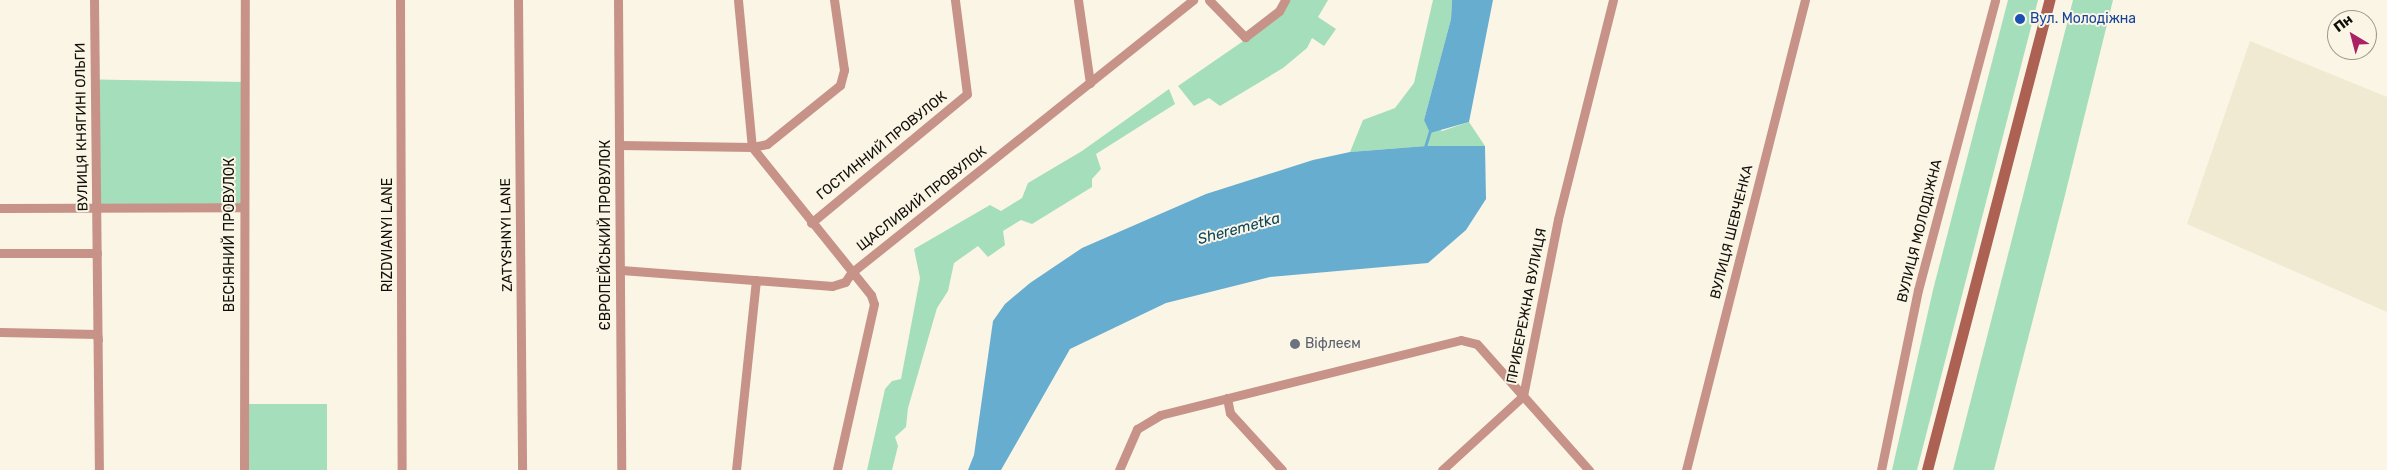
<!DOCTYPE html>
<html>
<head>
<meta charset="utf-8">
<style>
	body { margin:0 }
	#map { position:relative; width:2387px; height:470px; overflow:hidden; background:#faf5e5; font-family:Rubik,sans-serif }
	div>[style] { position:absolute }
	.built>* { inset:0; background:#f1ead2 }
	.green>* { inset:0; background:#a5deba; transform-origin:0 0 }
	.water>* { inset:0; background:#67add0 }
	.stream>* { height:2.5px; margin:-1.25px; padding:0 1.25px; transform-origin:1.25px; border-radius:1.25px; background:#67add0 }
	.street>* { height:9px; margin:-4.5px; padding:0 4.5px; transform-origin:4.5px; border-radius:4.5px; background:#c79288 }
	.secondary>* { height:11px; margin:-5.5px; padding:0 5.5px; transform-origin:5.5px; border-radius:5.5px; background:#ac6153 }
	.dots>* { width:14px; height:14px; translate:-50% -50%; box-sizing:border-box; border:2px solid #faf5e5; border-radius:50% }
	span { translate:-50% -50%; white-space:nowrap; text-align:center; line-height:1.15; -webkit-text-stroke:4px #faf5e5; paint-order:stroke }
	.transit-label { font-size:14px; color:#164399 }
	.left { translate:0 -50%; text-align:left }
	.street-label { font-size:14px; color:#110f0a }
	.worship-label { font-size:14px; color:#5b616d }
	.water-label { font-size:15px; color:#0b465f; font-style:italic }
	.north { position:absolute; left:2327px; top:10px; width:50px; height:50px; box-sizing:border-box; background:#faf5e5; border:1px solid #9d998d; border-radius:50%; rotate:323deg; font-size:14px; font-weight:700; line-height:20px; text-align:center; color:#110f0a }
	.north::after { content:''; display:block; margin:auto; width:18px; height:22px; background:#aa2164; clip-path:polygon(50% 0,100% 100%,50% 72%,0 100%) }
</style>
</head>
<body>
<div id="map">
	<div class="built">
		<div style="clip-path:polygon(2250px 41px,2387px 97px,2387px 312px,2187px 224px)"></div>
	</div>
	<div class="green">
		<div style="clip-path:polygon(1290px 0,1328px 0,1318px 17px,1336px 29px,1324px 46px,1312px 38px,1307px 48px,1283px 68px,1220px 106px,1209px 98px,1194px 106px,1178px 86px,1255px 33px)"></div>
		<div style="clip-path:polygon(1433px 0,1452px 0,1451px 19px,1424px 120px,1442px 131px,1469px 122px,1485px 146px,1426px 146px,1350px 152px,1363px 120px,1395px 108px,1414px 83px)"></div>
		<div style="clip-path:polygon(2008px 0,2038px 0,1917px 470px,1892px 470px,1933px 290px)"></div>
		<div style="clip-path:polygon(2073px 0,2113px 0,2064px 199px,1994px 470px,1953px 470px)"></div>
		<div style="left:245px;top:82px;width:125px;height:150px;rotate:91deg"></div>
		<div style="clip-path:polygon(1169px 89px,1175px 104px,1096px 154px,1101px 169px,1092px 179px,1092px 187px,1032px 224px,1021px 220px,1003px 231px,1005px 245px,988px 257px,978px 246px,954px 263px,948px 291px,937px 308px,908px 408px,906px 427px,895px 437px,898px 446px,892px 470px,867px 470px,885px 389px,892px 381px,901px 379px,920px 278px,914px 249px,990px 205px,1001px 211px,1022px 198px,1028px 183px,1082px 151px)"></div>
		<div style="left:327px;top:404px;width:66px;height:83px;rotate:90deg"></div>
	</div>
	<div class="water">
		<div style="clip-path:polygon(1452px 0,1493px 0,1469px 122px,1430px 133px,1424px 120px,1451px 19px)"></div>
		<div style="clip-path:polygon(1426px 146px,1485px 146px,1486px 199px,1466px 230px,1428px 263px,1270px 277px,1166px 303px,1070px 349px,1001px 470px,968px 470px,974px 455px,993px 321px,1005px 304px,1030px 283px,1082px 248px,1206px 194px,1313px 160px,1350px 152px)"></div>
	</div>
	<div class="stream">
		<div style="left:1425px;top:147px;width:17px;rotate:-73deg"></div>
	</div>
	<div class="street">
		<div style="left:94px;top:0;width:470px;rotate:89.4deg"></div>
		<div style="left:400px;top:0;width:470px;rotate:89.8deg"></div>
		<div style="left:518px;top:0;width:470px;rotate:89.5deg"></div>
		<div style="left:618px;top:0;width:470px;rotate:89.6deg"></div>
		<div style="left:738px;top:0;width:148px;rotate:84.6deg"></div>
		<div style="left:752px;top:147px;width:190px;rotate:51.2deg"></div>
		<div style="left:871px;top:295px;width:9px;rotate:72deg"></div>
		<div style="left:874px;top:304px;width:170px;rotate:102.6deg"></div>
		<div style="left:1078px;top:0;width:84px;rotate:81.8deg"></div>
		<div style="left:1209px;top:0;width:52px;rotate:45.8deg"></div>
		<div style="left:1245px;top:37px;width:43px;rotate:-37.4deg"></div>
		<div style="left:1279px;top:11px;width:13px;rotate:-61deg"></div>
		<div style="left:620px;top:145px;width:132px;rotate:0.9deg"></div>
		<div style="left:752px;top:147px;width:15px;rotate:-11deg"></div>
		<div style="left:767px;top:144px;width:94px;rotate:-38.9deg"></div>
		<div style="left:840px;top:85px;width:16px;rotate:-75deg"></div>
		<div style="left:844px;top:70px;width:71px;rotate:-98.1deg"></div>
		<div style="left:0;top:208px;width:243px;rotate:-0.2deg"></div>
		<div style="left:811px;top:223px;width:202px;rotate:-39.6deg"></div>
		<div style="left:967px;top:94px;width:95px;rotate:-97.3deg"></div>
		<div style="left:0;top:253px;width:97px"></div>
		<div style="left:621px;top:270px;width:212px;rotate:4.3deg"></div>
		<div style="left:832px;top:286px;width:14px;rotate:-17deg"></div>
		<div style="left:845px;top:282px;width:11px;rotate:-56deg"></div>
		<div style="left:851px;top:273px;width:438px;rotate:-38.6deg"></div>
		<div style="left:0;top:332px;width:97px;rotate:1.2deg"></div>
		<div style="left:97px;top:334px;width:6px;rotate:81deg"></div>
		<div style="left:1523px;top:396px;width:180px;rotate:-78.8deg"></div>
		<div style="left:1558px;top:219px;width:226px;rotate:-75.9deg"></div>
		<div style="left:1227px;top:398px;width:15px;rotate:79deg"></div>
		<div style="left:1230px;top:413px;width:77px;rotate:47.6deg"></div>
		<div style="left:244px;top:470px;width:470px;rotate:-89.9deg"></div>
		<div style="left:736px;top:470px;width:191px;rotate:-84deg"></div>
		<div style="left:1119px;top:470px;width:45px;rotate:-66.3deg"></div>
		<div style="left:1137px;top:429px;width:27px;rotate:-31deg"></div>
		<div style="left:1160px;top:415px;width:310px;rotate:-14deg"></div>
		<div style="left:1461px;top:340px;width:16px;rotate:14deg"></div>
		<div style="left:1477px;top:344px;width:169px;rotate:48.4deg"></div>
		<div style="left:1442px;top:470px;width:110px;rotate:-42.4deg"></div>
		<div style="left:1686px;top:470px;width:485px;rotate:-75.8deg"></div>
		<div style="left:1881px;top:470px;width:184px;rotate:-78.4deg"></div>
		<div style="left:1918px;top:290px;width:300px;rotate:-75.1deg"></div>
	</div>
	<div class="secondary">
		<div style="left:1927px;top:470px;width:486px;rotate:-75.4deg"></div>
	</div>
	<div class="dots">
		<div style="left:2020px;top:19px;background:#1a4fb4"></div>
		<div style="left:1295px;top:344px;background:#6b7280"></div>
	</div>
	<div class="transit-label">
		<span class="left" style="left:2030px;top:19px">Вул. Молодіжна</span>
	</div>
	<div class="street-label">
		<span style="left:82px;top:127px;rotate:-91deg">ВУЛИЦЯ КНЯГИНІ ОЛЬГИ</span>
		<span style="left:882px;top:146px;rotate:-39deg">ГОСТИННИЙ ПРОВУЛОК</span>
		<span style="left:922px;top:199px;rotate:-38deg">ЩАСЛИВИЙ ПРОВУЛОК</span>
		<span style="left:1920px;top:231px;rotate:-76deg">ВУЛИЦЯ МОЛОДІЖНА</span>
		<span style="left:1732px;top:232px;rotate:-76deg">ВУЛИЦЯ ШЕВЧЕНКА</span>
		<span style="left:230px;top:235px;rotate:-90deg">ВЕСНЯНИЙ ПРОВУЛОК</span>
		<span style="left:388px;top:235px;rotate:-90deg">RIZDVIANYI LANE</span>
		<span style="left:507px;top:235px;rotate:-91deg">ZATYSHNYI LANE</span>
		<span style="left:606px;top:235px;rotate:-90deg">ЄВРОПЕЙСЬКИЙ ПРОВУЛОК</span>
		<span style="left:1527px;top:306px;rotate:-79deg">ПРИБЕРЕЖНА ВУЛИЦЯ</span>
	</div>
	<div class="worship-label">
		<span class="left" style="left:1305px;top:344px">Віфлеєм</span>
	</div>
	<div class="water-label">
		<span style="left:1239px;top:229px;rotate:-15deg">Sheremetka</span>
	</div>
	<div class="north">Пн</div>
</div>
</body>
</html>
